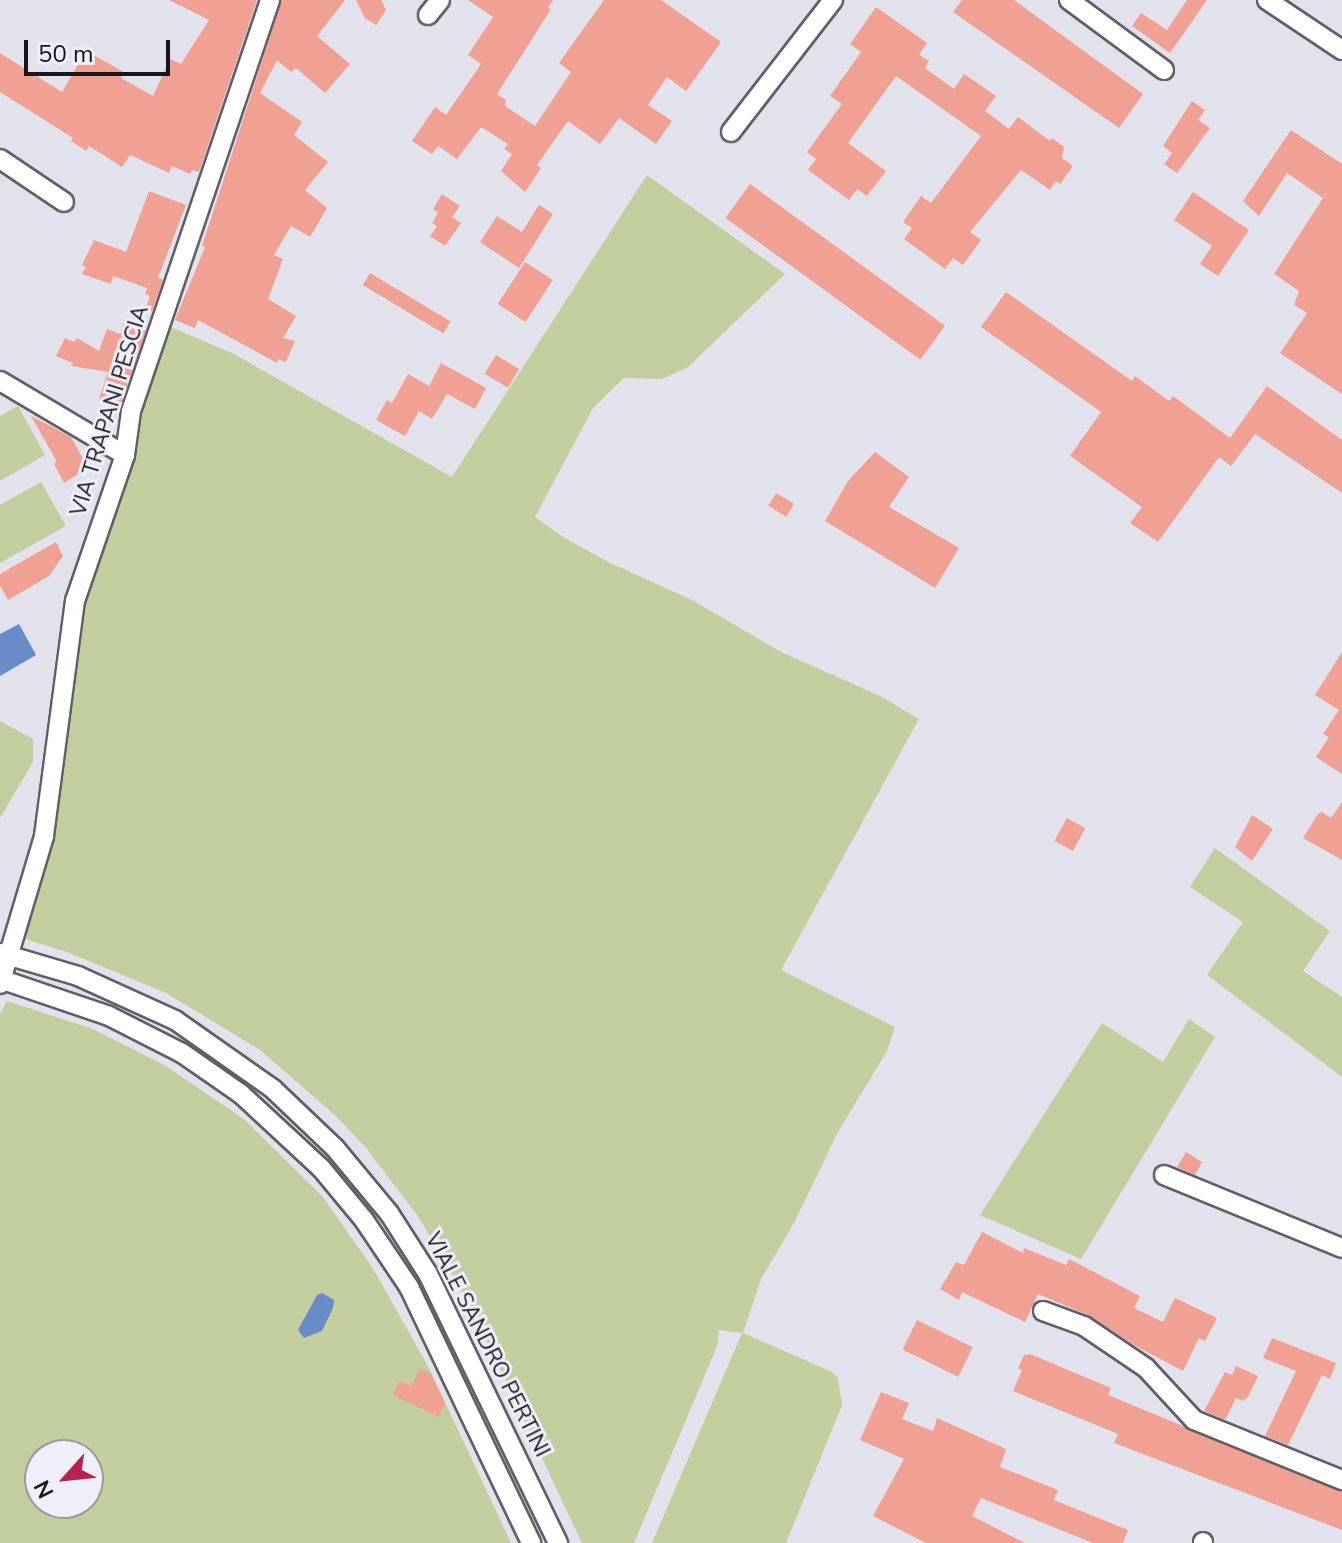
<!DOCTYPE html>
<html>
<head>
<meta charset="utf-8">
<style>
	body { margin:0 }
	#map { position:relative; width:1342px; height:1543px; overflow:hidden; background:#e2e2ec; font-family:"Nunito Sans",sans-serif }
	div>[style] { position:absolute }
	.green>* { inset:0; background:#c2ce9e }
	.water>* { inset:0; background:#688cc7 }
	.building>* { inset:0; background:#f1a094; transform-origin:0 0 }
	.roads { filter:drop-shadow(2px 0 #5f5f68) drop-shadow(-2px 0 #5f5f68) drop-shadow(0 2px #5f5f68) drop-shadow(0 -2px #5f5f68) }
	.minor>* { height:18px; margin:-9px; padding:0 9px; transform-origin:9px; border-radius:9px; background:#fff }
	span { translate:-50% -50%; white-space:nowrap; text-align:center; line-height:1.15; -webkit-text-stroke:6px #efeffa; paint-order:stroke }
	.street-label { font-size:22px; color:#18181c }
	.north { position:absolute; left:24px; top:1439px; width:80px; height:80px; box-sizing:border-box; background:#efeffa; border:2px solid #9999a1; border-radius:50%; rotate:243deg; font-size:22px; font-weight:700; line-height:32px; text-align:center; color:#18181c }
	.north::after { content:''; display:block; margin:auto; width:28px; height:36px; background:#b5244e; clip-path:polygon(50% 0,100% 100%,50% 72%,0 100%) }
	.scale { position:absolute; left:24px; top:40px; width:146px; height:36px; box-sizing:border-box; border:4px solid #18181c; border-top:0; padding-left:10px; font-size:24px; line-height:28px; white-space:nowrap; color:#18181c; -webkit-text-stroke:6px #efeffa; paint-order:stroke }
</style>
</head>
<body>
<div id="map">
	<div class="green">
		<div style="clip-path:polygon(647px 175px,785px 274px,688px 367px,662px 379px,624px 378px,593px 408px,535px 517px,563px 537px,608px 562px,692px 600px,781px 652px,880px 696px,919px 719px,781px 970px,895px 1027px,887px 1051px,838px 1132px,794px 1223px,761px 1279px,743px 1333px,832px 1372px,838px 1378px,842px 1405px,786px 1543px,652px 1543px,742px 1333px,719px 1330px,718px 1344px,634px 1543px,582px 1543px,469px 1303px,418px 1216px,366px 1148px,335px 1115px,260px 1050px,166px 993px,67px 952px,25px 939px,58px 814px,76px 640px,84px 597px,134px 459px,141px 410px,168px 326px,232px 353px,452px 477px)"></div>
		<div style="clip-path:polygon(18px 406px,45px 455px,0 481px,0 416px)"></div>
		<div style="clip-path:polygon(41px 482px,66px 526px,0 563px,0 505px)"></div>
		<div style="clip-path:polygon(0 721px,33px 739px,33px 762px,0 818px)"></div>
		<div style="clip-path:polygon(1215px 848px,1330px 931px,1303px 971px,1342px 997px,1342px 1077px,1207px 975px,1243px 922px,1190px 887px)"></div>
		<div style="clip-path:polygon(evenodd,7px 1001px,93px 1029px,166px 1066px,245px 1120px,323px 1197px,374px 1270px,429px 1368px,511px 1543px,0 1543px,0 1014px,7px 1001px,40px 1455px,88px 1455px,88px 1503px,40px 1503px,40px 1455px)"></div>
		<div style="clip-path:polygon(1189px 1019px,1215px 1037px,1081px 1259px,980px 1215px,1102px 1023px,1163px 1062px)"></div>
	</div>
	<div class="water">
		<div style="clip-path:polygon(19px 624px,36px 655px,0 676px,0 634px)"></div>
		<div style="clip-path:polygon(322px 1293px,334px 1300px,333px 1308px,322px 1331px,304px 1338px,298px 1330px,317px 1295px)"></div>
	</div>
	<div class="building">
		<div style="clip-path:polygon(169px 0,257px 0,199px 172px,192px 170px,190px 174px,172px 166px,169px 173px,130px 155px,122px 167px,89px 146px,86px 151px,71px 141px,73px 138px,0 92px,0 53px,62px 92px,86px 51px,124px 72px,121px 78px,153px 96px,170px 59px,181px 64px,209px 20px)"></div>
		<div style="clip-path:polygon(282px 0,345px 0,317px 36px,350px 64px,325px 93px,296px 68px,291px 72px,277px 60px,260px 93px,302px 122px,294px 135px,328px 162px,305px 190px,327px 208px,310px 237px,291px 226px,274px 255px,283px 259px,268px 299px,296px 316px,283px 338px,295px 341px,286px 362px,278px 359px,277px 363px,198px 320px,195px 328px,175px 320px,205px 247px,202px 246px)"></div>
		<div style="clip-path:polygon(356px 0,381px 0,386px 10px,376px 25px,365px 18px)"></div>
		<div style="clip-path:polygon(468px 0,553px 0,548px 8px,551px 9px,497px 94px,506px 100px,505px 106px,535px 126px,571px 72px,559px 63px,604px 0,661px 0,721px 42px,686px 91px,667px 77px,648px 105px,672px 121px,656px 144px,619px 118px,600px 144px,568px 121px,537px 165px,541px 168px,525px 192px,501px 171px,512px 154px,504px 149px,508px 144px,481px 127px,457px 159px,438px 146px,432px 154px,412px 141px,435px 107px,446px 115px,481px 64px,468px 55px,493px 17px)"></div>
		<div style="clip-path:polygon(962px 0,1014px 0,1143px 94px,1119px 128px,953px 12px)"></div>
		<div style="clip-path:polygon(1187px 0,1207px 0,1170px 53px,1132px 26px,1141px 13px,1167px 30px)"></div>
		<div style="clip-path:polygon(876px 7px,927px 43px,919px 55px,929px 61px,925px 68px,954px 89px,964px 74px,996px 96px,985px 111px,1009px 129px,1018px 117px,1050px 141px,1052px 138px,1064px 147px,1062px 158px,1073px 166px,1060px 184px,1056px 181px,1050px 190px,1021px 170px,970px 232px,981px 240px,963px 265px,953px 258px,945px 269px,904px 239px,912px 228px,903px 222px,921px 196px,931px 203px,981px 136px,896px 76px,848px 143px,886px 171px,867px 196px,857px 189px,849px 200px,808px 170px,816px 159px,807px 152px,842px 104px,830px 96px,861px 52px,850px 44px)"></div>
		<div style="clip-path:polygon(1192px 101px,1205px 110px,1198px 120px,1210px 128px,1177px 173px,1164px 164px,1172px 153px,1163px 146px)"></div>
		<div style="clip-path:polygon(1291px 130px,1342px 164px,1342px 394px,1280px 353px,1307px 313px,1294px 305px,1299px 291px,1274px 274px,1323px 198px,1287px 173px,1259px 216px,1243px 201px)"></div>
		<div style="left:750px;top:184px;width:241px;height:42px;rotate:36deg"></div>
		<div style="clip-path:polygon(149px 191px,186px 205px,158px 278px,163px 280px,152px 311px,146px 308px,150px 296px,145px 294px,147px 288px,113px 276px,111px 284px,82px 274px,86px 267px,82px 265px,94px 240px,126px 252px)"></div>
		<div style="clip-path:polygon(1193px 192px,1249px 230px,1218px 276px,1200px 264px,1212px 246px,1174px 220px)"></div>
		<div style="clip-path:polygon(442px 194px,460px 206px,452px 217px,461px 223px,445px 246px,430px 236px,437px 226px,432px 223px,438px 213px,433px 209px)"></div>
		<div style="clip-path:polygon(539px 205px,553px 214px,519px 268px,480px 242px,497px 216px,522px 232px)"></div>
		<div style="left:525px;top:262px;width:33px;height:50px;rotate:33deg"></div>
		<div style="left:370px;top:273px;width:94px;height:14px;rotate:31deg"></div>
		<div style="clip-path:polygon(1006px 292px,1132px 381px,1135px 376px,1169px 401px,1173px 396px,1230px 438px,1267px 386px,1342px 440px,1342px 493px,1255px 434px,1231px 466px,1219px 457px,1158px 542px,1130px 523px,1142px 507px,1070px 456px,1101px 412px,981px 327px)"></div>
		<div style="clip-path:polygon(124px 322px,146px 330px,120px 406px,99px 399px,108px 372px,71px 366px,73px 363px,56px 356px,65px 338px,74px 342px,77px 338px,99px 351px,107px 329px,120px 334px)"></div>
		<div style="left:496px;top:355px;width:27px;height:22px;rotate:31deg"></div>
		<div style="clip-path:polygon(441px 363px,486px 388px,475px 409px,447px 394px,432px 419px,419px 411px,405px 436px,376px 420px,387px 400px,392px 403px,408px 374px,429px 386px)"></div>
		<div style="clip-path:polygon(31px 416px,71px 437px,88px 468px,64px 483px,54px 464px,57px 462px)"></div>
		<div style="clip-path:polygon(875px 452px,909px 477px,889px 507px,959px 548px,935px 588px,825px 521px,848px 481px)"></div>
		<div style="left:776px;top:493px;width:21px;height:15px;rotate:31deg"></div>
		<div style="clip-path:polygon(56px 542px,63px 556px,49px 576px,8px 600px,0 585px,0 574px)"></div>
		<div style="clip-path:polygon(1342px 652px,1342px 774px,1316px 757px,1329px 737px,1323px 734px,1339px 710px,1315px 695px)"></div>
		<div style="clip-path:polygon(1342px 802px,1342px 860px,1303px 838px,1318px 814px,1322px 812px,1331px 818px)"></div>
		<div style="clip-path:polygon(1252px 815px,1273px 829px,1252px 861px,1235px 847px)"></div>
		<div style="left:1067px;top:818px;width:21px;height:26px;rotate:29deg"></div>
		<div style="clip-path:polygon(1186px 1152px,1202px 1162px,1195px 1175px,1177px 1167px)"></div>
		<div style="clip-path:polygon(982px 1232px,1023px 1253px,1024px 1248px,1066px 1265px,1069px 1259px,1140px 1296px,1134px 1308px,1163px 1322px,1175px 1298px,1217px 1318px,1205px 1341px,1199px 1338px,1183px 1371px,1134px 1345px,1090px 1316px,1038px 1294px,1025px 1322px,962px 1292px,959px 1300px,940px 1289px,956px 1262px,964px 1265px)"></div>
		<div style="left:917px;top:1320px;width:62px;height:33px;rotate:26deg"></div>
		<div style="clip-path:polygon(1272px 1338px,1336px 1363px,1330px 1379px,1322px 1375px,1288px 1445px,1265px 1436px,1296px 1371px,1263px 1358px)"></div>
		<div style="clip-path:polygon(1030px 1354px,1111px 1388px,1108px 1395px,1342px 1492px,1342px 1530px,1114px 1443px,1118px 1434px,1013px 1391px,1022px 1370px,1018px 1368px,1024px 1355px)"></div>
		<div style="clip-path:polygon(1236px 1366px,1258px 1376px,1248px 1397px,1243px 1401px,1236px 1398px,1225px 1420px,1204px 1411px,1225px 1372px,1232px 1375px)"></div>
		<div style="clip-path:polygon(420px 1369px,431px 1374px,445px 1403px,438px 1417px,393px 1395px,400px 1381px,411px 1386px)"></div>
		<div style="clip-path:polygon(881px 1392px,909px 1403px,902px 1419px,933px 1431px,937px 1418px,1006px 1449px,1000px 1467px,1058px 1490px,1054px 1500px,1128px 1530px,1123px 1543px,1093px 1543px,981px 1498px,972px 1516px,1025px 1543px,926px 1543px,873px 1516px,904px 1459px,860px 1440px)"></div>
	</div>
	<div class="roads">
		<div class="minor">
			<div style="left:1069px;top:0;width:118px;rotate:36.4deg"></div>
			<div style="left:1267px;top:0;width:90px;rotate:33.7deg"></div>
			<div style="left:428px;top:15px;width:19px;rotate:-51deg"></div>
			<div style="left:731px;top:132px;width:167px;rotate:-52.3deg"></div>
			<div style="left:0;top:159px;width:77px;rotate:33.9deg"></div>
			<div style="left:0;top:381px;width:145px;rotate:30.6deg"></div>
			<div style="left:0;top:953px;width:81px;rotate:16.4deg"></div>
			<div style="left:78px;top:976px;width:107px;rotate:24.4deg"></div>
			<div style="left:175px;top:1020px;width:120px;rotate:35.1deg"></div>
			<div style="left:273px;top:1089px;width:86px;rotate:43.6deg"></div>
			<div style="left:335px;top:1148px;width:85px;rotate:50.3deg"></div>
			<div style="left:389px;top:1213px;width:72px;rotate:57.4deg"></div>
			<div style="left:428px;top:1274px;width:299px;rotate:64.2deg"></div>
			<div style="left:0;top:979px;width:115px;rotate:18.7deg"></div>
			<div style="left:109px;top:1016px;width:82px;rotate:26.9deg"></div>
			<div style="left:182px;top:1053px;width:72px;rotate:34.8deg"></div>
			<div style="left:241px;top:1094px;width:109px;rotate:42.8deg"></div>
			<div style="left:321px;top:1168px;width:67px;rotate:50.4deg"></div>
			<div style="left:364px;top:1220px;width:81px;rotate:56.1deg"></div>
			<div style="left:409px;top:1287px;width:284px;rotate:64.5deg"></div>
			<div style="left:0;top:984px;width:154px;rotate:-73.4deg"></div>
			<div style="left:44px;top:836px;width:237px;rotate:-82.5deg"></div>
			<div style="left:75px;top:601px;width:154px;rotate:-71.1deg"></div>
			<div style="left:125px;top:455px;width:44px;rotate:-82.2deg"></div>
			<div style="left:131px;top:411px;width:434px;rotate:-71.3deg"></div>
			<div style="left:1164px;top:1175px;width:192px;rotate:22.3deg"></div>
			<div style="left:1043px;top:1311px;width:44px;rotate:20.1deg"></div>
			<div style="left:1084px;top:1326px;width:75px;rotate:34.1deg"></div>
			<div style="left:1146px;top:1368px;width:71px;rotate:47.3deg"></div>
			<div style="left:1194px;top:1420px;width:160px;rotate:22.1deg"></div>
			<div style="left:1203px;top:1543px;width:1px;rotate:-90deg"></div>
		</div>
	</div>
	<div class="street-label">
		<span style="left:110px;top:411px;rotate:-73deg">VIA TRAPANI PESCIA</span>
		<span style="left:487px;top:1345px;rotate:63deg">VIALE SANDRO PERTINI</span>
	</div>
	<div class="north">N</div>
	<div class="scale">50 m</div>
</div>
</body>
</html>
